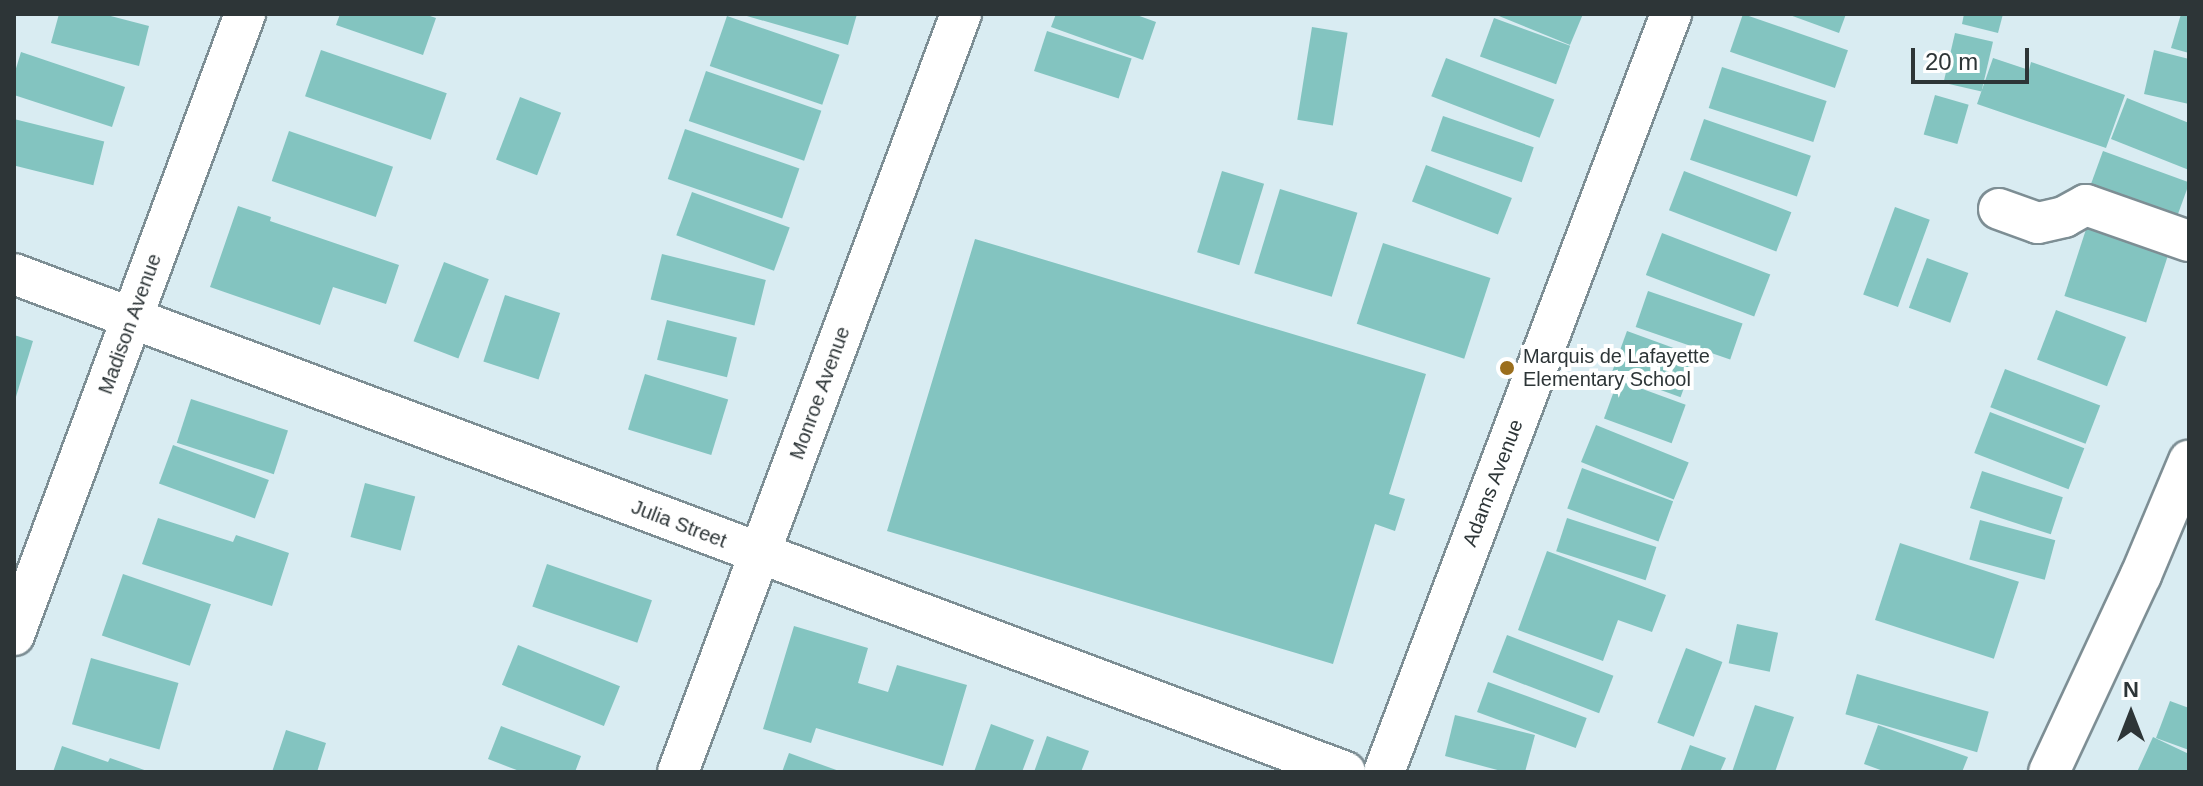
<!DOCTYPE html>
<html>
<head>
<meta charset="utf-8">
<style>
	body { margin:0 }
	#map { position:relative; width:2203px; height:786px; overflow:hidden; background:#d9ecf2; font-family:Arial,sans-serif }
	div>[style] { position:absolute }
	.building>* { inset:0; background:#83c4c0; transform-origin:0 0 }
	.roads { filter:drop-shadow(2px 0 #7d8e94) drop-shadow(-2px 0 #7d8e94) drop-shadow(0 2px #7d8e94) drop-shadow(0 -2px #7d8e94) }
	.minor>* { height:40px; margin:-20px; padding:0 20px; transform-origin:20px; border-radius:20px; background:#fff }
	.dots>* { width:22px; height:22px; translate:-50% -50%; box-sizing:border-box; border:4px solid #fff; border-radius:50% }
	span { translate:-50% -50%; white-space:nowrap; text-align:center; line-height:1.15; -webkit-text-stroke:8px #fff; paint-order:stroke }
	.street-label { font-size:20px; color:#2d3537 }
	.poi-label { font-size:20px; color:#2d3537 }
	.left { translate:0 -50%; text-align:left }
	.frame { position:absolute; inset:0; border:16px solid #2d3537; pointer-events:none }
	.north { position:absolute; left:2091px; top:674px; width:80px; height:80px; -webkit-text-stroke:6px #fff; paint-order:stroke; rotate:0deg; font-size:22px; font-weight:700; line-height:32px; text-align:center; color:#2d3537 }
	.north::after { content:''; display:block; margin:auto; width:28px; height:36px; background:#2d3537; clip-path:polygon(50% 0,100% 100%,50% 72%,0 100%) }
	.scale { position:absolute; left:1911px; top:48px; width:118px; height:36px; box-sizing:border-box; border:4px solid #2d3537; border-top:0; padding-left:10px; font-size:24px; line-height:28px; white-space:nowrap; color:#2d3537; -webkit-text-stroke:6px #fff; paint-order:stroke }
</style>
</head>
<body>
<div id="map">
	<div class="building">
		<div style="clip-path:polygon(59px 14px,103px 14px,149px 26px,139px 66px,51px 43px)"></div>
		<div style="clip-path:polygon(340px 14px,424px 14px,436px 18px,423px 55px,336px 25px)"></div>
		<div style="clip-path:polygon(740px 14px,857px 14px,848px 45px)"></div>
		<div style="clip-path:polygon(1056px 14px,1134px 14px,1156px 22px,1143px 60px,1051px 27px)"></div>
		<div style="clip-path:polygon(1494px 14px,1583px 14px,1570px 45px)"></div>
		<div style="left:1743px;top:14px;width:111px;height:40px;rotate:19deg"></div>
		<div style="clip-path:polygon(1787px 14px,1846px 14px,1839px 33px)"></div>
		<div style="clip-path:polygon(1964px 14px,2003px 14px,1998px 33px,1962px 24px)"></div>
		<div style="clip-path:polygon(2181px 14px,2189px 14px,2189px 53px,2171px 48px)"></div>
		<div style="left:727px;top:16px;width:119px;height:53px;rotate:19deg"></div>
		<div style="left:1494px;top:18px;width:81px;height:41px;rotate:20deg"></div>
		<div style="left:1312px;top:27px;width:36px;height:94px;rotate:9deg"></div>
		<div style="left:1047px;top:31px;width:89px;height:42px;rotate:18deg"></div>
		<div style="left:1955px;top:33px;width:39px;height:51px;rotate:13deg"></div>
		<div style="left:321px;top:50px;width:133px;height:49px;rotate:19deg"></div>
		<div style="clip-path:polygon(2154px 50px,2189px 59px,2189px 104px,2144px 94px)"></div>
		<div style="clip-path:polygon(21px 52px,125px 87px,112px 127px,14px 95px,14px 75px)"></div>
		<div style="left:1446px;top:58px;width:116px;height:41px;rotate:21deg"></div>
		<div style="clip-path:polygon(1993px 58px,2029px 70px,2031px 62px,2125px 95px,2106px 148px,1977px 104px)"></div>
		<div style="left:1722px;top:67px;width:110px;height:43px;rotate:18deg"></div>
		<div style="left:706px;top:71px;width:122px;height:53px;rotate:19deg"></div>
		<div style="left:1935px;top:95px;width:35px;height:41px;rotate:16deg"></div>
		<div style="left:520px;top:97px;width:44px;height:67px;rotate:21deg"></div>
		<div style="clip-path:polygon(2127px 98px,2189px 123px,2189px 170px,2111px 139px)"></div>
		<div style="left:1443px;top:116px;width:96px;height:37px;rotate:19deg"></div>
		<div style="left:14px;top:119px;width:93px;height:45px;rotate:14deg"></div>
		<div style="left:1704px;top:119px;width:113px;height:43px;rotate:19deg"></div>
		<div style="left:685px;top:129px;width:121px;height:53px;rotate:19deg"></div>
		<div style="left:289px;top:131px;width:110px;height:53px;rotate:19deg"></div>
		<div style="left:2103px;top:151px;width:92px;height:45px;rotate:20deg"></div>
		<div style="left:1426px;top:165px;width:92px;height:39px;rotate:21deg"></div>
		<div style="left:1222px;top:171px;width:44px;height:85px;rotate:17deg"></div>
		<div style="left:1684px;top:171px;width:115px;height:42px;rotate:21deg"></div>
		<div style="left:1280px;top:189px;width:81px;height:88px;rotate:17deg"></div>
		<div style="left:692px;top:192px;width:104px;height:46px;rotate:20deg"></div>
		<div style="clip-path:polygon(238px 206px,271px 217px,270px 221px,399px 265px,386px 304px,333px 287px,320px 325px,210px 287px)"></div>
		<div style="left:1895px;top:207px;width:37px;height:93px;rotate:20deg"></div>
		<div style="left:2090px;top:217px;width:86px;height:83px;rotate:18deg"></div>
		<div style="left:1662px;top:233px;width:116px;height:45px;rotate:21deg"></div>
		<div style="clip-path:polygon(975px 239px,1426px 374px,1389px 494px,1405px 499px,1395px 531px,1375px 524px,1333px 664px,887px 531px)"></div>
		<div style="left:1383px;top:243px;width:113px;height:85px;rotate:18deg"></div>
		<div style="left:662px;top:254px;width:107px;height:47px;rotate:14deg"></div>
		<div style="left:1927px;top:258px;width:44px;height:53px;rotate:20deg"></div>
		<div style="left:444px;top:262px;width:48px;height:85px;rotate:21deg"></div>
		<div style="left:1648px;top:291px;width:100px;height:38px;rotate:19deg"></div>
		<div style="left:505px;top:295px;width:58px;height:70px;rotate:18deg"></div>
		<div style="left:2056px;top:310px;width:75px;height:53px;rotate:21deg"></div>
		<div style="left:667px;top:320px;width:72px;height:41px;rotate:14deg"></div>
		<div style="left:1627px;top:331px;width:73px;height:44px;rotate:20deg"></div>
		<div style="clip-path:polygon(14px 335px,33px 341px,15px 400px,14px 400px)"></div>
		<div style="left:2005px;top:369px;width:102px;height:41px;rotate:21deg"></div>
		<div style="left:645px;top:374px;width:87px;height:58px;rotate:17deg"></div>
		<div style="left:1618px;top:380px;width:72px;height:41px;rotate:20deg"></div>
		<div style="left:191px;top:399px;width:102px;height:46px;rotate:18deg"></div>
		<div style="left:1990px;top:412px;width:101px;height:44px;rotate:21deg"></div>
		<div style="left:1596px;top:425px;width:100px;height:40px;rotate:22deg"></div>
		<div style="left:173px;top:445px;width:102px;height:41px;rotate:20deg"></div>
		<div style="left:1582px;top:468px;width:97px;height:43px;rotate:20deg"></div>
		<div style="left:1982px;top:471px;width:85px;height:39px;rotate:18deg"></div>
		<div style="left:365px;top:483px;width:52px;height:56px;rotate:15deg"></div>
		<div style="clip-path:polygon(158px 518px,233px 542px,236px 535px,289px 553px,272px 606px,142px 564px)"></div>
		<div style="left:1567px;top:518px;width:94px;height:35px;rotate:18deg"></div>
		<div style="left:1980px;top:520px;width:78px;height:41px;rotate:15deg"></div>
		<div style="left:1900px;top:543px;width:125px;height:81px;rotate:18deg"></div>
		<div style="clip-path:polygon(1547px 551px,1666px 595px,1652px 632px,1618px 620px,1603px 661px,1518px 630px)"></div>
		<div style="left:547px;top:564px;width:111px;height:45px;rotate:19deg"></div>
		<div style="left:123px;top:574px;width:93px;height:65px;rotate:19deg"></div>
		<div style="left:1737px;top:624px;width:42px;height:40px;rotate:12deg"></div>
		<div style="clip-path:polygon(794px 626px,868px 648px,858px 683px,888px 692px,897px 665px,967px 685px,943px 766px,816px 728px,811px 743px,763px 729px)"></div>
		<div style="left:1507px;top:635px;width:114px;height:40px;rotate:21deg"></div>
		<div style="left:518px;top:645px;width:110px;height:43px;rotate:22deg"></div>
		<div style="left:1686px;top:648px;width:39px;height:80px;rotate:21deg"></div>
		<div style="left:91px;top:658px;width:91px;height:69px;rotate:16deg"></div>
		<div style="left:1857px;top:674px;width:137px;height:42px;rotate:16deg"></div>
		<div style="left:1488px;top:682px;width:105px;height:32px;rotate:20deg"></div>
		<div style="clip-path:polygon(2170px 701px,2189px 708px,2189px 750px,2156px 738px)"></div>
		<div style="clip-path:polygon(1755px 705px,1794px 717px,1775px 772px,1732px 772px)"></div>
		<div style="clip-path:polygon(1455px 715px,1535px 735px,1525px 772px,1505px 772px,1445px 756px)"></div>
		<div style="clip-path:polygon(991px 724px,1034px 740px,1022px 772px,974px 772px)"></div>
		<div style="clip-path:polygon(1878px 725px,1968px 757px,1962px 772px,1886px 772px,1864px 764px)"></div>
		<div style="clip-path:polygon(501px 726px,581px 756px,575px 772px,522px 772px,488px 759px)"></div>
		<div style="clip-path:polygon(286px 730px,326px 743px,317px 772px,272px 772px)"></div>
		<div style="clip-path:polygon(1047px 736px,1089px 751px,1081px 772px,1034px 772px)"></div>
		<div style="clip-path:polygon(2153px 737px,2189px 754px,2189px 772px,2137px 772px)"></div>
		<div style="clip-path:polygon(1690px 745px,1726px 758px,1720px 772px,1680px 772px)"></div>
		<div style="clip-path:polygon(62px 746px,108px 762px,110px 758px,150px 772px,53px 772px)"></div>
		<div style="clip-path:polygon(789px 753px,842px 772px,782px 772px)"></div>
	</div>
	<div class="roads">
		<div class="minor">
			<div style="left:1999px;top:209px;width:41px;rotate:19.7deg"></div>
			<div style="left:2038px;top:223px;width:27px;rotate:-13deg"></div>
			<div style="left:2064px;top:217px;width:25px;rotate:-29deg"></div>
			<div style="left:2086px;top:205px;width:109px;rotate:19.3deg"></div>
			<div style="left:14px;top:274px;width:1421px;rotate:20.51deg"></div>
			<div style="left:14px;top:635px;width:663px;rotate:-69.6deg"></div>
			<div style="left:678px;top:772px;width:809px;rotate:-69.53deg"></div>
			<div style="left:1384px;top:772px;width:811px;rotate:-69.26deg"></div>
			<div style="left:2049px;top:772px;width:217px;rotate:-65deg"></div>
			<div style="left:2141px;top:575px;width:124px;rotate:-67.2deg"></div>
		</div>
	</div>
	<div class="dots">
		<div style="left:1507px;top:368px;background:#9b6e1d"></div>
	</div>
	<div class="street-label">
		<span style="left:130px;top:324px;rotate:-70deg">Madison Avenue</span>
		<span style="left:820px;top:393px;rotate:-70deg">Monroe Avenue</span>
		<span style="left:1493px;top:483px;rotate:-69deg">Adams Avenue</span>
		<span style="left:679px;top:524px;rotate:21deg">Julia Street</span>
	</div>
	<div class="poi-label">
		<span class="left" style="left:1523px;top:368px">Marquis de Lafayette<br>Elementary School</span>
	</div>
	<div class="frame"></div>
	<div class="north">N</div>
	<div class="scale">20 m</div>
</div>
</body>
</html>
